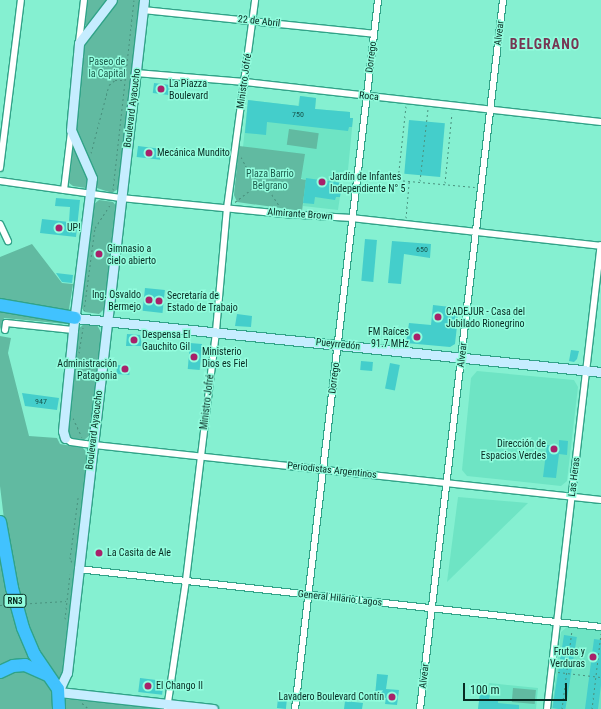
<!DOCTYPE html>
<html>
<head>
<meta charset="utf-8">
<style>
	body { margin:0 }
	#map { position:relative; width:601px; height:709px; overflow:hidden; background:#85f0d1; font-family:"Roboto Condensed",sans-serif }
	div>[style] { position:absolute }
	.built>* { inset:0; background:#6ee4c4 }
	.green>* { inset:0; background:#61baa1; transform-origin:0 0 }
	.building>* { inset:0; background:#44cecb; transform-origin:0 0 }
	.path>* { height:1px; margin-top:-0.5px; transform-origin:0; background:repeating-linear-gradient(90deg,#49927e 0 2px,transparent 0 5px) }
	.roads { filter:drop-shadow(1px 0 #31a388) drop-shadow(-1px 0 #31a388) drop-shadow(0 1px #31a388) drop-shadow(0 -1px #31a388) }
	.street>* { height:6px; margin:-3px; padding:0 3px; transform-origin:3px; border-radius:3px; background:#fff }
	.secondary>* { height:9px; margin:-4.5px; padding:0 4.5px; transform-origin:4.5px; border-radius:4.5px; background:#c6edff }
	.highway>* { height:12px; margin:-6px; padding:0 6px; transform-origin:6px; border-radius:6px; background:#41c2fe }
	.path-bridge>* { height:1px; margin-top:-0.5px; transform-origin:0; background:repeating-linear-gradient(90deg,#49927e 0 2px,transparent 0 5px) }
	.dots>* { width:11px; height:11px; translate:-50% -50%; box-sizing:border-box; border:2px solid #93fdde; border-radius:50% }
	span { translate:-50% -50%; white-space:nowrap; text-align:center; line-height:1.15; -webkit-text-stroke:3px #93fdde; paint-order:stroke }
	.number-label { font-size:8px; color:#16544c }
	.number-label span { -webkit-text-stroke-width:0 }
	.shield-label span { padding:1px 3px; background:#93fdde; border:1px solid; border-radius:3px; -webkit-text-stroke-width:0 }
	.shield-label { font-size:9px; color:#072b22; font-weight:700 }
	.street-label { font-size:10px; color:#072b22 }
	.park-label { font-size:10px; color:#1d5d4d }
	.poi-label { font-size:10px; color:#072b22 }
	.left { translate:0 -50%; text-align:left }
	.right { translate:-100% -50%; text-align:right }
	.district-label { font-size:14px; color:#773553; font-weight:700; letter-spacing:1px }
	.scale { position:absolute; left:463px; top:683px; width:104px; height:18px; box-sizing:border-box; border:2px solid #072b22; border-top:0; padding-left:5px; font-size:12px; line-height:14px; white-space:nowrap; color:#072b22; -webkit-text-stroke:3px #93fdde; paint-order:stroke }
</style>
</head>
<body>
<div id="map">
	<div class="built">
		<div style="clip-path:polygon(300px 96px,316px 98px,315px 109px,350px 112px,350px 118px,353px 118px,348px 170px,337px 174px,336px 182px,342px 183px,338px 210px,303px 206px,305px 180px,243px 147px,248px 100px,298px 106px)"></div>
		<div style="clip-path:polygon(477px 371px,574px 380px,578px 387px,567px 481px,561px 486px,467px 476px,462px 470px,471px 378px)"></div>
		<div style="clip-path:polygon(458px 497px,528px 503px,447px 582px,451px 551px)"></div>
		<div style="clip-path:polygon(567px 627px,601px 631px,601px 709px,552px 709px,561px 632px)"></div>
		<div style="clip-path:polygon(489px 683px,538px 688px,536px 709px,478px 709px,480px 694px,487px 694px)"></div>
	</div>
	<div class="green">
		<div style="clip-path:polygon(88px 0,106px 0,86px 26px,85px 25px)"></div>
		<div style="clip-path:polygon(117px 0,140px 0,118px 189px,112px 193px,97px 188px,96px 174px,75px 127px,83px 48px)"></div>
		<div style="left:289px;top:129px;width:30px;height:16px;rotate:8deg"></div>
		<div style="clip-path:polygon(239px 146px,305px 154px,301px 179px,306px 180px,302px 211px,237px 202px,234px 195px)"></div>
		<div style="clip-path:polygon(73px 147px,87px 177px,86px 188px,73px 186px,69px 183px)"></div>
		<div style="clip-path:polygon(99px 200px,113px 202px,117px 207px,104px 309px,99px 314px,85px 312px,80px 306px,94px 204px)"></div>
		<div style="clip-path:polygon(32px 244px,62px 283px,73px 284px,69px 309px,66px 311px,0 300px,0 257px)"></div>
		<div style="clip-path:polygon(0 311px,63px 322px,67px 324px,4px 318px,0 330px)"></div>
		<div style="clip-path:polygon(84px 324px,97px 325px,102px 334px,90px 435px,84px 440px,71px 438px,67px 431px,77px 330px)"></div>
		<div style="clip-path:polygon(0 336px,11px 338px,8px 353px,29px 436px,57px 438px,60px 444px,83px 448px,88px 454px,64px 671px,58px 679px,31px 638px,7px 544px,0 486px)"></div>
		<div style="clip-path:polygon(0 547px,32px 660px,31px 661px,15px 660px,0 664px)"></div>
		<div style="clip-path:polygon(15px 670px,37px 674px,46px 682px,52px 691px,53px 709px,0 709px,0 677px)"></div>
		<div style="left:513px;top:688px;width:23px;height:14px;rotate:5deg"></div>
		<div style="clip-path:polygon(66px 699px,157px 708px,160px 709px,65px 709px)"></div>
	</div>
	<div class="building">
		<div style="left:154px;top:83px;width:16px;height:10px;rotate:7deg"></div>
		<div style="clip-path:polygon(300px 96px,316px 98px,315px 109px,350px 112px,350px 118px,353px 118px,352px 127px,349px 127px,348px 131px,267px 122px,266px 135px,245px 133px,248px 100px,299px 106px)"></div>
		<div style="left:409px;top:120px;width:36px;height:54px;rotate:5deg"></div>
		<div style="left:138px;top:146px;width:24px;height:11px;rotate:7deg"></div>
		<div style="clip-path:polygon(306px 178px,342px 183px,340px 197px,336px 197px,335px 200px,315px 197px,314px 204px,303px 203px)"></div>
		<div style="clip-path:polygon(56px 198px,80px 200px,76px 237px,40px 233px,42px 219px,69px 222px,70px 207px,55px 206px)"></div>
		<div style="left:365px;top:239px;width:12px;height:42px;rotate:5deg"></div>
		<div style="clip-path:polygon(392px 241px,431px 244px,430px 258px,404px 254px,401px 284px,388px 283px)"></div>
		<div style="clip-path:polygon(56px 273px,73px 275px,72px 283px,62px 282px)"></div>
		<div style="left:145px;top:288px;width:20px;height:23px;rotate:6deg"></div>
		<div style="clip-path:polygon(433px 305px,459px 308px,455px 344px,450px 347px,406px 343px,409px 323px,431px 325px)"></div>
		<div style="clip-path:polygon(237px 314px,252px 316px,251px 327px,235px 326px)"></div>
		<div style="clip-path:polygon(127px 334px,140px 335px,142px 346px,126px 346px)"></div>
		<div style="left:190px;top:343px;width:12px;height:26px;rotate:5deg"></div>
		<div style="clip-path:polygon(571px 350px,579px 351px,577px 359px,574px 362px,569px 361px)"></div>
		<div style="left:361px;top:361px;width:12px;height:9px;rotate:5deg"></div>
		<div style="left:390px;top:363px;width:10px;height:26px;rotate:11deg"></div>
		<div style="left:117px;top:365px;width:13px;height:9px;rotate:4deg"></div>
		<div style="clip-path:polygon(22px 393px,59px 398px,57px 410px,25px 406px)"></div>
		<div style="clip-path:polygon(559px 440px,568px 441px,567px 455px,559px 454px,556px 478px,543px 477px,547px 445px,559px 446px)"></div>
		<div style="left:564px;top:635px;width:13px;height:74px;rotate:9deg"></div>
		<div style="clip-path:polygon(594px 639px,601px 640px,601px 685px,598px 709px,585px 709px)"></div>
		<div style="clip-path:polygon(377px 674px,388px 675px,386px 689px,399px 690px,397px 705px,385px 704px,386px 698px,375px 696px)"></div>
		<div style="left:140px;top:678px;width:24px;height:14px;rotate:7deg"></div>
		<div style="clip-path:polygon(480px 694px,490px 695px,489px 699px,498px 700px,498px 703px,519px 705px,519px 709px,478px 709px)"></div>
		<div style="left:278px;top:698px;width:9px;height:10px;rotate:6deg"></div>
		<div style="clip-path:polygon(345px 701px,363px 703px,362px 709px,344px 709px)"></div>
	</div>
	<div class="path">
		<div style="left:406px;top:106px;width:74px;rotate:96.2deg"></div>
		<div style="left:398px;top:180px;width:77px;rotate:5.2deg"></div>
		<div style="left:91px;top:153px;width:70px;rotate:-75.2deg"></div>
		<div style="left:109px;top:85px;width:8px;rotate:-40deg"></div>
		<div style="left:115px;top:80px;width:9px"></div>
		<div style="left:241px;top:157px;width:19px;rotate:62deg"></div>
		<div style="left:250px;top:174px;width:25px;rotate:40deg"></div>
		<div style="left:269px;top:190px;width:20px;rotate:57deg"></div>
		<div style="left:420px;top:181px;width:72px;rotate:-83.7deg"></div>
		<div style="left:445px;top:183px;width:70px;rotate:-84.3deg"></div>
		<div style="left:113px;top:190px;width:191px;rotate:-83.7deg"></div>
		<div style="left:235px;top:202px;width:31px;rotate:-38deg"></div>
		<div style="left:406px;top:218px;width:37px;rotate:-85deg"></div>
		<div style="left:84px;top:311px;width:84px;rotate:-82.5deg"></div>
		<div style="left:95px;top:228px;width:30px;rotate:-57deg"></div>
		<div style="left:79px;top:353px;width:26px;rotate:-81deg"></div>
		<div style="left:73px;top:418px;width:21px;rotate:65deg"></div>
		<div style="left:72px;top:562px;width:4px;rotate:-124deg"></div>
		<div style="left:70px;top:559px;width:62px;rotate:-82.5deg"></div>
		<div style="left:65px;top:619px;width:45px;rotate:-83.7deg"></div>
		<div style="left:558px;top:672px;width:43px;rotate:6.6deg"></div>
		<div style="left:82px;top:703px;width:9px;rotate:41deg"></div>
		<div style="left:562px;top:709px;width:80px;rotate:-82.8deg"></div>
		<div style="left:592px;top:709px;width:76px;rotate:-83.2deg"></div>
	</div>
	<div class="roads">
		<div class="street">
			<div style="left:143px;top:10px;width:232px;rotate:5.9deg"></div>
			<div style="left:79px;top:42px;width:42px;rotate:-83.2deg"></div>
			<div style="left:136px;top:73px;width:109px;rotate:4.7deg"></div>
			<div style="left:245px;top:82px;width:358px;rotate:6.4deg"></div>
			<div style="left:0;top:168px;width:169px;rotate:-82.9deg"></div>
			<div style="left:0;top:181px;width:122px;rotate:8deg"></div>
			<div style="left:121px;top:198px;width:164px;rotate:5.6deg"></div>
			<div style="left:284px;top:214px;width:68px;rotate:3.4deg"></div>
			<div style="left:352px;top:218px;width:251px;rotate:6.4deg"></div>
			<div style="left:64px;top:190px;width:58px;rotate:-83.1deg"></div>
			<div style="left:0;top:224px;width:19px;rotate:65deg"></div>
			<div style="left:5px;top:330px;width:7px;rotate:-82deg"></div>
			<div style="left:6px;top:323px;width:67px;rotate:6deg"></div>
			<div style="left:65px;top:438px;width:7px;rotate:34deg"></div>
			<div style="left:71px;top:442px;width:14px;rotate:8deg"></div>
			<div style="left:85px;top:444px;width:519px;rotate:6.19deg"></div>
			<div style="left:78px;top:569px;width:526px;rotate:6.33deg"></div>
			<div style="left:167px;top:709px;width:130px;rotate:-81.6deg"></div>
			<div style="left:186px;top:580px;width:251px;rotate:-83.1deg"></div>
			<div style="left:216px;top:331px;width:123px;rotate:-84.9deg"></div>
			<div style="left:227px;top:208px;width:210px;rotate:-82.3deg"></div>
			<div style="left:295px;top:709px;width:714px;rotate:-83.32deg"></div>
			<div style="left:420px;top:709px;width:714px;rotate:-83.32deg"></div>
			<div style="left:547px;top:709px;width:467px;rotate:-83.4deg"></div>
		</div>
		<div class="secondary">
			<div style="left:75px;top:318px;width:529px;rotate:5.86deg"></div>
			<div style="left:65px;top:438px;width:7px;rotate:-106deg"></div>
			<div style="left:63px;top:431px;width:101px;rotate:-84.3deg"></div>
			<div style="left:73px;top:330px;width:153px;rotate:-82.9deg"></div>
			<div style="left:92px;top:178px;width:52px;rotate:-113.6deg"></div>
			<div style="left:71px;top:130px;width:75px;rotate:-84.7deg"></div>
			<div style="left:78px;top:55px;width:12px;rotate:-85deg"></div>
			<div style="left:79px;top:43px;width:54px;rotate:-52.5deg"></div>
			<div style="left:58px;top:692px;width:21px;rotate:-65deg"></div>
			<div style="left:67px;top:673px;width:677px;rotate:-83.47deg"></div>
			<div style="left:59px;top:692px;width:155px;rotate:6.3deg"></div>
		</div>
		<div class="highway">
			<div style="left:0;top:305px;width:76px;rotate:9.8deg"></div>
			<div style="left:0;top:522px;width:67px;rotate:79.7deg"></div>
			<div style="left:12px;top:588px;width:41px;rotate:74.6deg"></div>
			<div style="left:23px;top:628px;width:28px;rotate:67deg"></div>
			<div style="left:34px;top:654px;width:42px;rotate:55.6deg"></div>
			<div style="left:58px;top:689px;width:20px;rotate:87deg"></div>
			<div style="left:0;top:672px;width:14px;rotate:-25deg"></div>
			<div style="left:13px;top:666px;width:12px;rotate:-5deg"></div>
			<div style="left:25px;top:665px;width:24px;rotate:24deg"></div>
		</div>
	</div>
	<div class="path-bridge">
		<div style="left:0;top:605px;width:66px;rotate:-3.5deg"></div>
	</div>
	<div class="dots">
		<div style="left:161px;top:89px;background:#a8216a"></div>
		<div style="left:149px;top:153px;background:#a8216a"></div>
		<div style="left:322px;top:182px;background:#a8216a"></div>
		<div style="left:59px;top:228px;background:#a8216a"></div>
		<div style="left:99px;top:254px;background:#a8216a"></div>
		<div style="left:149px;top:300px;background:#a8216a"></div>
		<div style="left:159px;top:301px;background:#a8216a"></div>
		<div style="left:438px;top:317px;background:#a8216a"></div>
		<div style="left:417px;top:337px;background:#a8216a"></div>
		<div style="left:134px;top:340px;background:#a8216a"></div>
		<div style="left:194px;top:357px;background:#a8216a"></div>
		<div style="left:125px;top:369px;background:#a8216a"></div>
		<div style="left:554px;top:449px;background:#a8216a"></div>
		<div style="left:99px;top:553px;background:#a8216a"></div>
		<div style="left:593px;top:657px;background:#a8216a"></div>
		<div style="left:148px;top:686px;background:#a8216a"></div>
		<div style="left:392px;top:697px;background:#a8216a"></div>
	</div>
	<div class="number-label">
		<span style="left:298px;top:115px">750</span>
		<span style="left:422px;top:250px">650</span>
		<span style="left:41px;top:402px">947</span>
	</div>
	<div class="shield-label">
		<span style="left:15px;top:601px">RN3</span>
	</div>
	<div class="street-label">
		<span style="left:259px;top:21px;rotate:6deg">22 de Abril</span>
		<span style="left:499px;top:33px;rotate:-83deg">Alvear</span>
		<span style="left:371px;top:57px;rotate:-83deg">Dorrego</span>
		<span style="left:244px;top:81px;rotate:-82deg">Ministro Jofré</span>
		<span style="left:369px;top:96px;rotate:6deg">Roca</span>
		<span style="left:132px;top:108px;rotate:-83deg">Boulevard Ayacucho</span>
		<span style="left:300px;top:214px;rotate:4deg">Almirante Brown</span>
		<span style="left:338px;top:344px;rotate:6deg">Pueyrredón</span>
		<span style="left:462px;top:355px;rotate:-83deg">Alvear</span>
		<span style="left:334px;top:378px;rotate:-83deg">Dorrego</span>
		<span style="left:207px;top:402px;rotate:-83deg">Ministro Jofré</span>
		<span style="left:94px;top:430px;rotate:-83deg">Boulevard Ayacucho</span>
		<span style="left:332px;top:470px;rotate:6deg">Periodistas Argentinos</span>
		<span style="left:574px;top:477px;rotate:-83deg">Las Heras</span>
		<span style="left:340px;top:598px;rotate:6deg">General Hilario Lagos</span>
		<span style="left:424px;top:676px;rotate:-83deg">Alvear</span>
	</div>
	<div class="park-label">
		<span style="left:107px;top:67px">Paseo de<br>la Capital</span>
		<span style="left:270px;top:179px">Plaza Barrio<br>Belgrano</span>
	</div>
	<div class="poi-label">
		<span class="left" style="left:169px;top:89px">La Piazza<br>Boulevard</span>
		<span class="left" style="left:157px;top:153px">Mecánica Mundito</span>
		<span class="left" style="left:330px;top:182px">Jardín de Infantes<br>Independiente N° 5</span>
		<span class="left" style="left:67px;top:228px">UP!</span>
		<span class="left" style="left:107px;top:254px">Gimnasio a<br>cielo abierto</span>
		<span class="right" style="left:141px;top:300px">Ing. Osvaldo<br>Bermejo</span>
		<span class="left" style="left:167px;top:301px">Secretaría de<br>Estado de Trabajo</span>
		<span class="left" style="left:446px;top:317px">CADEJUR - Casa del<br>Jubilado Rionegrino</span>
		<span class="right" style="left:409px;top:337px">FM Raíces<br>91.7 MHz</span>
		<span class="left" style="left:142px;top:340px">Despensa El<br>Gauchito Gil</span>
		<span class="left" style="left:202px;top:357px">Ministerio<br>Dios es Fiel</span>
		<span class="right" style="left:117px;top:369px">Administración<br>Patagonia</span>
		<span class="right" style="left:546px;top:449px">Dirección de<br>Espacios Verdes</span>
		<span class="left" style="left:107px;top:553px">La Casita de Ale</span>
		<span class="right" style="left:585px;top:657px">Frutas y<br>Verduras</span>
		<span class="left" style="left:156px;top:686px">El Chango II</span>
		<span class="right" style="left:384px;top:697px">Lavadero Boulevard Contín</span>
	</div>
	<div class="district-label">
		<span style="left:545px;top:44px">BELGRANO</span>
	</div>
	<div class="scale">100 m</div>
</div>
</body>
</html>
